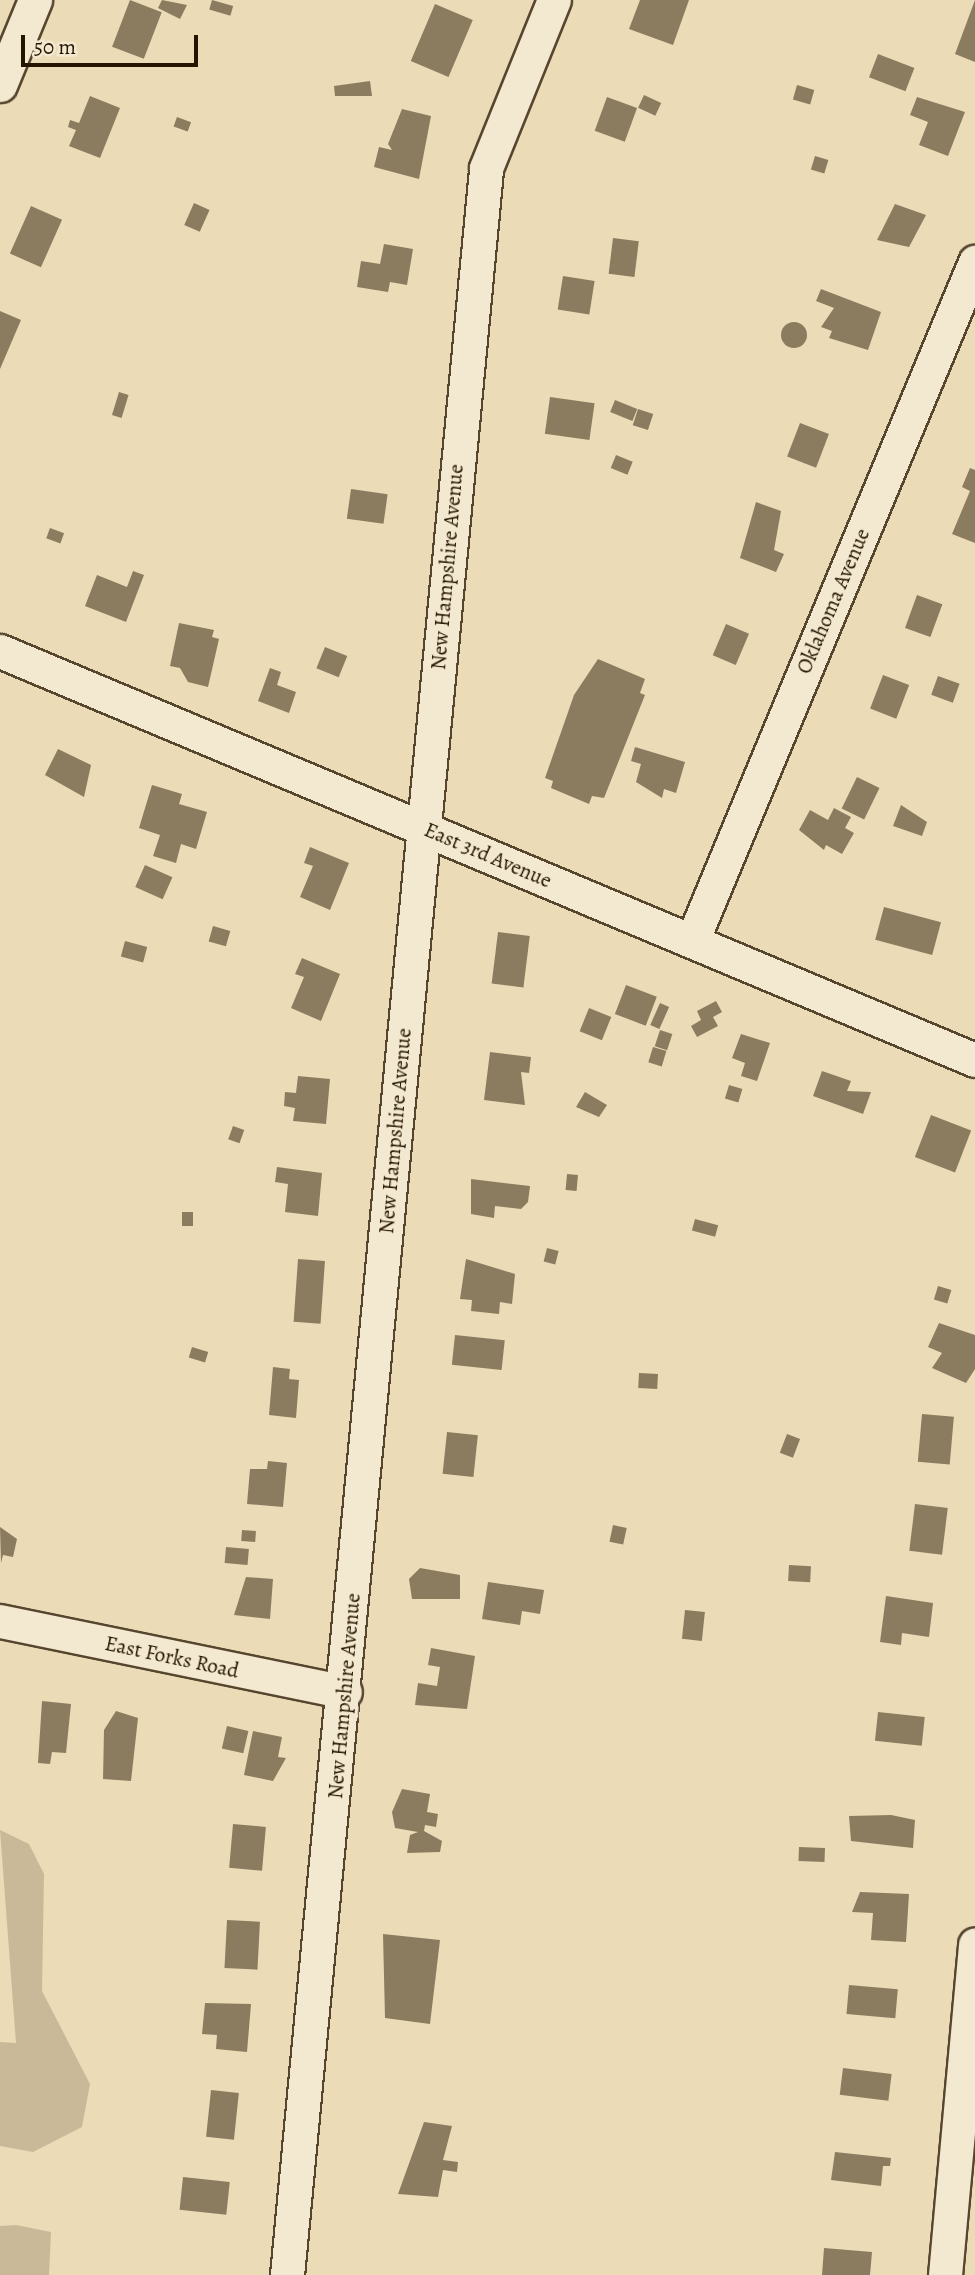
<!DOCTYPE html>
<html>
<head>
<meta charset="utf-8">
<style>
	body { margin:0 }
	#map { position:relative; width:975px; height:2275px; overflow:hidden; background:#ecdbb7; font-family:Alegreya,serif }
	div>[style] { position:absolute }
	.green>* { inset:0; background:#cab998 }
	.building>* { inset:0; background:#8c7c5f; transform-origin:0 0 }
	.round { border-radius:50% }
	.roads { filter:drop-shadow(2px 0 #57462e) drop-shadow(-2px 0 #57462e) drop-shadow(0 2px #57462e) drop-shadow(0 -2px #57462e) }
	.minor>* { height:33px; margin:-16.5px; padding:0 16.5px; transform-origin:16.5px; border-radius:16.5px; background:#f3e8d0 }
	span { translate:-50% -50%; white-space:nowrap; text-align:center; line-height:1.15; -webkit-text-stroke:7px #f3e8d0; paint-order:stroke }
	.street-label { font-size:21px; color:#251500 }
	.scale { position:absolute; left:21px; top:35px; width:177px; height:32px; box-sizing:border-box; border:4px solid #251500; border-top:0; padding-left:9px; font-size:21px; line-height:24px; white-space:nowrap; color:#251500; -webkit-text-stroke:5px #f3e8d0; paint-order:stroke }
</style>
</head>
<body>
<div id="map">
	<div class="green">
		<div style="clip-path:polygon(0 1830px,29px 1844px,44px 1874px,42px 1991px,90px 2084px,82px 2127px,33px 2152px,0 2146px,0 2042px,16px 2043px)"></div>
		<div style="clip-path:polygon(16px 2225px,51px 2232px,49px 2275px,0 2275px,0 2226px)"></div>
	</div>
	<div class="building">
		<div style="left:130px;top:0;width:34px;height:50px;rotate:21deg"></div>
		<div style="clip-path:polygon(162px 0,187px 5px,180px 19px,158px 8px)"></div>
		<div style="left:212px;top:0;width:22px;height:10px;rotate:16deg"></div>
		<div style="clip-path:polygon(640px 0,689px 0,673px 45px,629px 29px)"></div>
		<div style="clip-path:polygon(975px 0,975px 62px,955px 54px)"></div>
		<div style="left:435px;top:4px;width:41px;height:62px;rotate:23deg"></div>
		<div style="left:878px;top:54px;width:39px;height:25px;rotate:21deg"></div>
		<div style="clip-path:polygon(370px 81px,372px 96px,335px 96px,334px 86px)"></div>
		<div style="left:797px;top:85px;width:18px;height:15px;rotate:16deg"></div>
		<div style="left:644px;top:95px;width:19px;height:14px;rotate:25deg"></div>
		<div style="clip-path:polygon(90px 96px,120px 108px,100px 158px,69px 146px,76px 130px,68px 127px,70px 120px,79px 123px)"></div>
		<div style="left:607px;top:97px;width:32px;height:36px;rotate:20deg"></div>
		<div style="clip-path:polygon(917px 97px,965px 112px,948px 156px,919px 145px,928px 122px,910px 115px)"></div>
		<div style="clip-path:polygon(402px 109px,431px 116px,419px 179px,374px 167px,379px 147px,392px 150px,388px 144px)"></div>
		<div style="left:177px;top:117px;width:15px;height:10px;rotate:20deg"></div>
		<div style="left:815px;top:156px;width:14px;height:14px;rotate:17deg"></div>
		<div style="left:194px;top:203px;width:17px;height:24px;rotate:24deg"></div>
		<div style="clip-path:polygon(895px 204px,926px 215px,909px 247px,877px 240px)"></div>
		<div style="left:31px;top:206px;width:34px;height:52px;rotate:24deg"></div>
		<div style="left:613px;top:238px;width:26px;height:36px;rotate:7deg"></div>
		<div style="clip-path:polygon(384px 244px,413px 249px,407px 285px,390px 282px,388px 292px,357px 287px,361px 261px,380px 264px)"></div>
		<div style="left:563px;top:276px;width:32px;height:34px;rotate:9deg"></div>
		<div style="clip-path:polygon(821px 289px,881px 312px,868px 350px,829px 338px,832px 331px,821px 327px,834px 308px,816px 301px)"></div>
		<div style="clip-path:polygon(0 311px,21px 320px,0 369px)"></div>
		<div class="round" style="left:781px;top:322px;width:26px;height:26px"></div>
		<div style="left:119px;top:392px;width:10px;height:24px;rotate:17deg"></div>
		<div style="left:550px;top:397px;width:45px;height:37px;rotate:8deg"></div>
		<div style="left:615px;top:400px;width:24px;height:13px;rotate:22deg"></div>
		<div style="left:638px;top:409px;width:16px;height:17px;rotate:18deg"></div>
		<div style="left:800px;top:423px;width:31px;height:36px;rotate:21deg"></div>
		<div style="left:616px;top:455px;width:18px;height:14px;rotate:22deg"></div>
		<div style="clip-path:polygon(970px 468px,975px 470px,975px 543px,952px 534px,970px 491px,962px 487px)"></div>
		<div style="left:351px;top:489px;width:37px;height:30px;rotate:8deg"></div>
		<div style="clip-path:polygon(756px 502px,781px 511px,774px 550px,784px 554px,776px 572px,740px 558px)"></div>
		<div style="left:50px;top:528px;width:15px;height:11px;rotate:20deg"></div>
		<div style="clip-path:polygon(133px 571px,144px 575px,126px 622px,85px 606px,97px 575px,127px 587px)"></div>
		<div style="left:917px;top:595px;width:27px;height:35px;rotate:20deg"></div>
		<div style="clip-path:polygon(179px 623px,214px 630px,212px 637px,219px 639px,208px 687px,188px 682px,180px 668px,170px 666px)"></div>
		<div style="left:726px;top:624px;width:25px;height:34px;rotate:23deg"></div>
		<div style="left:325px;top:647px;width:24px;height:23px;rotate:22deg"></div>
		<div style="clip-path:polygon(598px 659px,645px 679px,640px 693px,645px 695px,604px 798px,592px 796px,589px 804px,551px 788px,553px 781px,545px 778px,574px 695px)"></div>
		<div style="clip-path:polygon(270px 668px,281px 672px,277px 685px,296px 692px,289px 713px,258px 701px)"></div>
		<div style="left:883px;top:675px;width:28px;height:36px;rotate:21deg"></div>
		<div style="left:938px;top:676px;width:23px;height:20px;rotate:20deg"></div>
		<div style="clip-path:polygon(635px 747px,685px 762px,676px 793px,664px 789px,662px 798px,636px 782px,641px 764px,631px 761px)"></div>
		<div style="clip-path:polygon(58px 749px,91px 765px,84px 797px,45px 775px)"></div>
		<div style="left:857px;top:777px;width:25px;height:35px;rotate:26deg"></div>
		<div style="clip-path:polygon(152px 785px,182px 794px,179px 804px,207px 812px,196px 849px,181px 844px,176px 863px,153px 856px,160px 835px,139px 828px)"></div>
		<div style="clip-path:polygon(901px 805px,927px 822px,922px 836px,893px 826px)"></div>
		<div style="clip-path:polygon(834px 808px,851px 817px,845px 828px,854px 833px,842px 854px,826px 845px,824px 850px,799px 830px,810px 810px,828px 820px)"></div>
		<div style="clip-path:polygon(310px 847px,349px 863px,330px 910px,300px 897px,313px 866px,304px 863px)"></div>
		<div style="left:145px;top:865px;width:30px;height:24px;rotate:24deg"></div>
		<div style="left:884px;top:907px;width:59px;height:34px;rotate:15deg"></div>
		<div style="left:213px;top:926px;width:18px;height:16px;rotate:16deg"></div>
		<div style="left:498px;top:932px;width:32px;height:52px;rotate:7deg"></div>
		<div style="left:125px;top:941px;width:23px;height:16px;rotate:15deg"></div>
		<div style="clip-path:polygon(302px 958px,340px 974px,321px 1021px,291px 1008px,304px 977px,295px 974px)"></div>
		<div style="left:626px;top:985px;width:33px;height:31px;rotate:21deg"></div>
		<div style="clip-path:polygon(716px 1001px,722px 1012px,713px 1017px,718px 1026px,697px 1037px,691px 1026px,701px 1020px,697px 1011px)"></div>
		<div style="left:660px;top:1003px;width:10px;height:24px;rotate:24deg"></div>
		<div style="left:589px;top:1008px;width:24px;height:25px;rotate:22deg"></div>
		<div style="left:660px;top:1030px;width:13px;height:17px;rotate:18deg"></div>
		<div style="clip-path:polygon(741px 1034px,770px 1043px,757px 1081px,741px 1076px,745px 1063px,732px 1058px)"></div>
		<div style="left:653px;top:1047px;width:14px;height:16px;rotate:17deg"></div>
		<div style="clip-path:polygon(490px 1052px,531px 1057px,529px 1073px,521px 1072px,525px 1105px,484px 1100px)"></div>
		<div style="clip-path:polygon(822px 1071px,851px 1081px,847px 1091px,871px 1092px,863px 1114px,813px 1096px)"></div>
		<div style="clip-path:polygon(298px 1076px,330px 1079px,326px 1124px,293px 1121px,295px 1108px,284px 1106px,285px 1092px,296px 1093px)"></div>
		<div style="left:729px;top:1085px;width:14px;height:14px;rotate:17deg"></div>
		<div style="clip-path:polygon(585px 1092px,607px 1105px,599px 1117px,576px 1107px)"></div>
		<div style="left:931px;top:1115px;width:43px;height:45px;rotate:21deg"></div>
		<div style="left:233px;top:1126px;width:12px;height:14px;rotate:20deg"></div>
		<div style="clip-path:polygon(277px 1167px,322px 1173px,318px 1216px,285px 1212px,288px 1184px,275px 1182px)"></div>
		<div style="left:567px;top:1174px;width:11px;height:16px;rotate:5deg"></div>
		<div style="clip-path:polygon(471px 1179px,530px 1186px,528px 1202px,521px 1209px,495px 1206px,494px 1218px,471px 1214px)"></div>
		<div style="left:182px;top:1212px;width:11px;height:14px"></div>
		<div style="left:695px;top:1219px;width:24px;height:12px;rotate:15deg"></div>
		<div style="left:547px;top:1248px;width:12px;height:14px;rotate:14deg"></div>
		<div style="left:298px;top:1259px;width:27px;height:63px;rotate:4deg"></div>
		<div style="clip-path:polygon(466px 1259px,515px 1274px,512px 1304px,500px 1302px,499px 1314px,471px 1311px,472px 1300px,460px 1299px)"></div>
		<div style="left:938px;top:1286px;width:14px;height:14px;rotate:17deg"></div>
		<div style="clip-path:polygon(939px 1323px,975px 1335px,975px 1369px,966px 1383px,932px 1368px,942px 1353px,928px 1347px)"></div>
		<div style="left:455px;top:1335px;width:50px;height:30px;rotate:6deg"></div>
		<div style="left:192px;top:1347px;width:17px;height:11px;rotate:17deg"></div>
		<div style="clip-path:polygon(273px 1367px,290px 1369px,289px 1379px,299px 1380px,296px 1418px,269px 1415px)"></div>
		<div style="left:639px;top:1373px;width:19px;height:15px;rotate:3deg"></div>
		<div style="left:922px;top:1414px;width:32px;height:48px;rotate:5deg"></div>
		<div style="left:447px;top:1432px;width:31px;height:42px;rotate:6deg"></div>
		<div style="left:787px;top:1434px;width:14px;height:20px;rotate:21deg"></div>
		<div style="clip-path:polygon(268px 1461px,287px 1463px,283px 1507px,247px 1504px,250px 1469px,267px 1469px)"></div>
		<div style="left:915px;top:1504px;width:33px;height:47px;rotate:7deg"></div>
		<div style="left:613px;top:1525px;width:14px;height:17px;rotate:12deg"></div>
		<div style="clip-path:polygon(0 1527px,17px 1539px,13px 1557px,3px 1555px,1px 1563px)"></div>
		<div style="left:242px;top:1530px;width:14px;height:11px;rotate:4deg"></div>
		<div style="left:226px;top:1547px;width:23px;height:16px;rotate:5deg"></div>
		<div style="left:789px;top:1565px;width:22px;height:16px;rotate:3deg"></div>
		<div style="clip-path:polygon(420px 1568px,460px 1575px,460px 1599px,412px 1599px,409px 1579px)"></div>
		<div style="clip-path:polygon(246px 1577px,273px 1579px,270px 1619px,234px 1615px)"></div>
		<div style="clip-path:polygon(488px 1582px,544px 1590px,540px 1614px,522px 1611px,520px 1625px,482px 1619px)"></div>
		<div style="clip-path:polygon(886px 1596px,933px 1603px,929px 1637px,902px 1633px,901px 1645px,880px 1642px)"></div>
		<div style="left:685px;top:1610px;width:20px;height:29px;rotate:6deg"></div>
		<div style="clip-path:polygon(431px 1648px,475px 1656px,467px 1709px,415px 1705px,418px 1683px,437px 1686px,440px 1667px,428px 1665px)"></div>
		<div style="clip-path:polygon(42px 1701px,71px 1704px,66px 1753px,52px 1752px,50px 1764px,38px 1763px)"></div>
		<div style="clip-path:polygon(116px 1711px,138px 1718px,131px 1781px,103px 1779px,104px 1730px)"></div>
		<div style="left:878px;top:1712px;width:47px;height:29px;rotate:6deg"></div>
		<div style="left:227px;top:1726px;width:22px;height:23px;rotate:13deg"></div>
		<div style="clip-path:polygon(253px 1731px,282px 1737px,278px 1757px,286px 1758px,273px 1781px,244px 1775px)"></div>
		<div style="clip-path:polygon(402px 1789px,430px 1794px,427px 1812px,438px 1814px,436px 1827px,425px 1825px,424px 1831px,442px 1841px,440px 1852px,407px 1853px,410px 1835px,418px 1832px,395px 1828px,392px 1812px)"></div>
		<div style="clip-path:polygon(891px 1815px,915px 1820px,913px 1848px,851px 1841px,849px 1816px)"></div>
		<div style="left:233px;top:1824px;width:33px;height:44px;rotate:5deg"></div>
		<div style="left:799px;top:1847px;width:26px;height:14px;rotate:2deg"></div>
		<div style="clip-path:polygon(860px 1892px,909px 1894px,906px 1942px,871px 1940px,873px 1913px,852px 1912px)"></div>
		<div style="left:227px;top:1920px;width:33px;height:48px;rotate:3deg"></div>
		<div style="clip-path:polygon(383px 1934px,440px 1940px,430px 2024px,385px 2018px)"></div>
		<div style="left:849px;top:1985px;width:49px;height:29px;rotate:5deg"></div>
		<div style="clip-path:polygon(205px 2003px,251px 2004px,247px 2052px,216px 2049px,217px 2035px,202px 2034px)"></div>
		<div style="left:843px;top:2068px;width:49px;height:27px;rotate:7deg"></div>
		<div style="left:211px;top:2090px;width:28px;height:47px;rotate:6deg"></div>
		<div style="clip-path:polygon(424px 2122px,452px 2126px,443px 2160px,458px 2162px,457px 2172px,443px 2170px,438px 2197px,398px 2194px)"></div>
		<div style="clip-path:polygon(835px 2152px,891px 2158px,890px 2166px,883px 2166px,881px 2186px,831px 2180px)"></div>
		<div style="left:183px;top:2177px;width:47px;height:33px;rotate:6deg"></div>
		<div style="clip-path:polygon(824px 2248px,872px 2252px,870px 2275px,822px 2275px)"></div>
	</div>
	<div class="roads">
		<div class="minor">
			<div style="left:0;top:85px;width:92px;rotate:-67.6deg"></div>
			<div style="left:0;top:651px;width:1057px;rotate:22.76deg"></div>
			<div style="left:692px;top:941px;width:736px;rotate:-67.37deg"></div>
			<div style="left:0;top:1621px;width:352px;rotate:11.6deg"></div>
			<div style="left:287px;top:2275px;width:2116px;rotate:-84.6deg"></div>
			<div style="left:486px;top:168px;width:181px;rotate:-68deg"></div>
			<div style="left:945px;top:2275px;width:332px;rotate:-84.8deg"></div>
		</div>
	</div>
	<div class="street-label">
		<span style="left:447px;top:567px;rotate:-85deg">New Hampshire Avenue</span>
		<span style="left:833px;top:601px;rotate:-67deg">Oklahoma Avenue</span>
		<span style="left:488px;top:855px;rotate:23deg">East 3rd Avenue</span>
		<span style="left:395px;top:1131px;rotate:-85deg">New Hampshire Avenue</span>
		<span style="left:172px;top:1657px;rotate:12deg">East Forks Road</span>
		<span style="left:344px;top:1696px;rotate:-85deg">New Hampshire Avenue</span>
	</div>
	<div class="scale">50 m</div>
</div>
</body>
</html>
